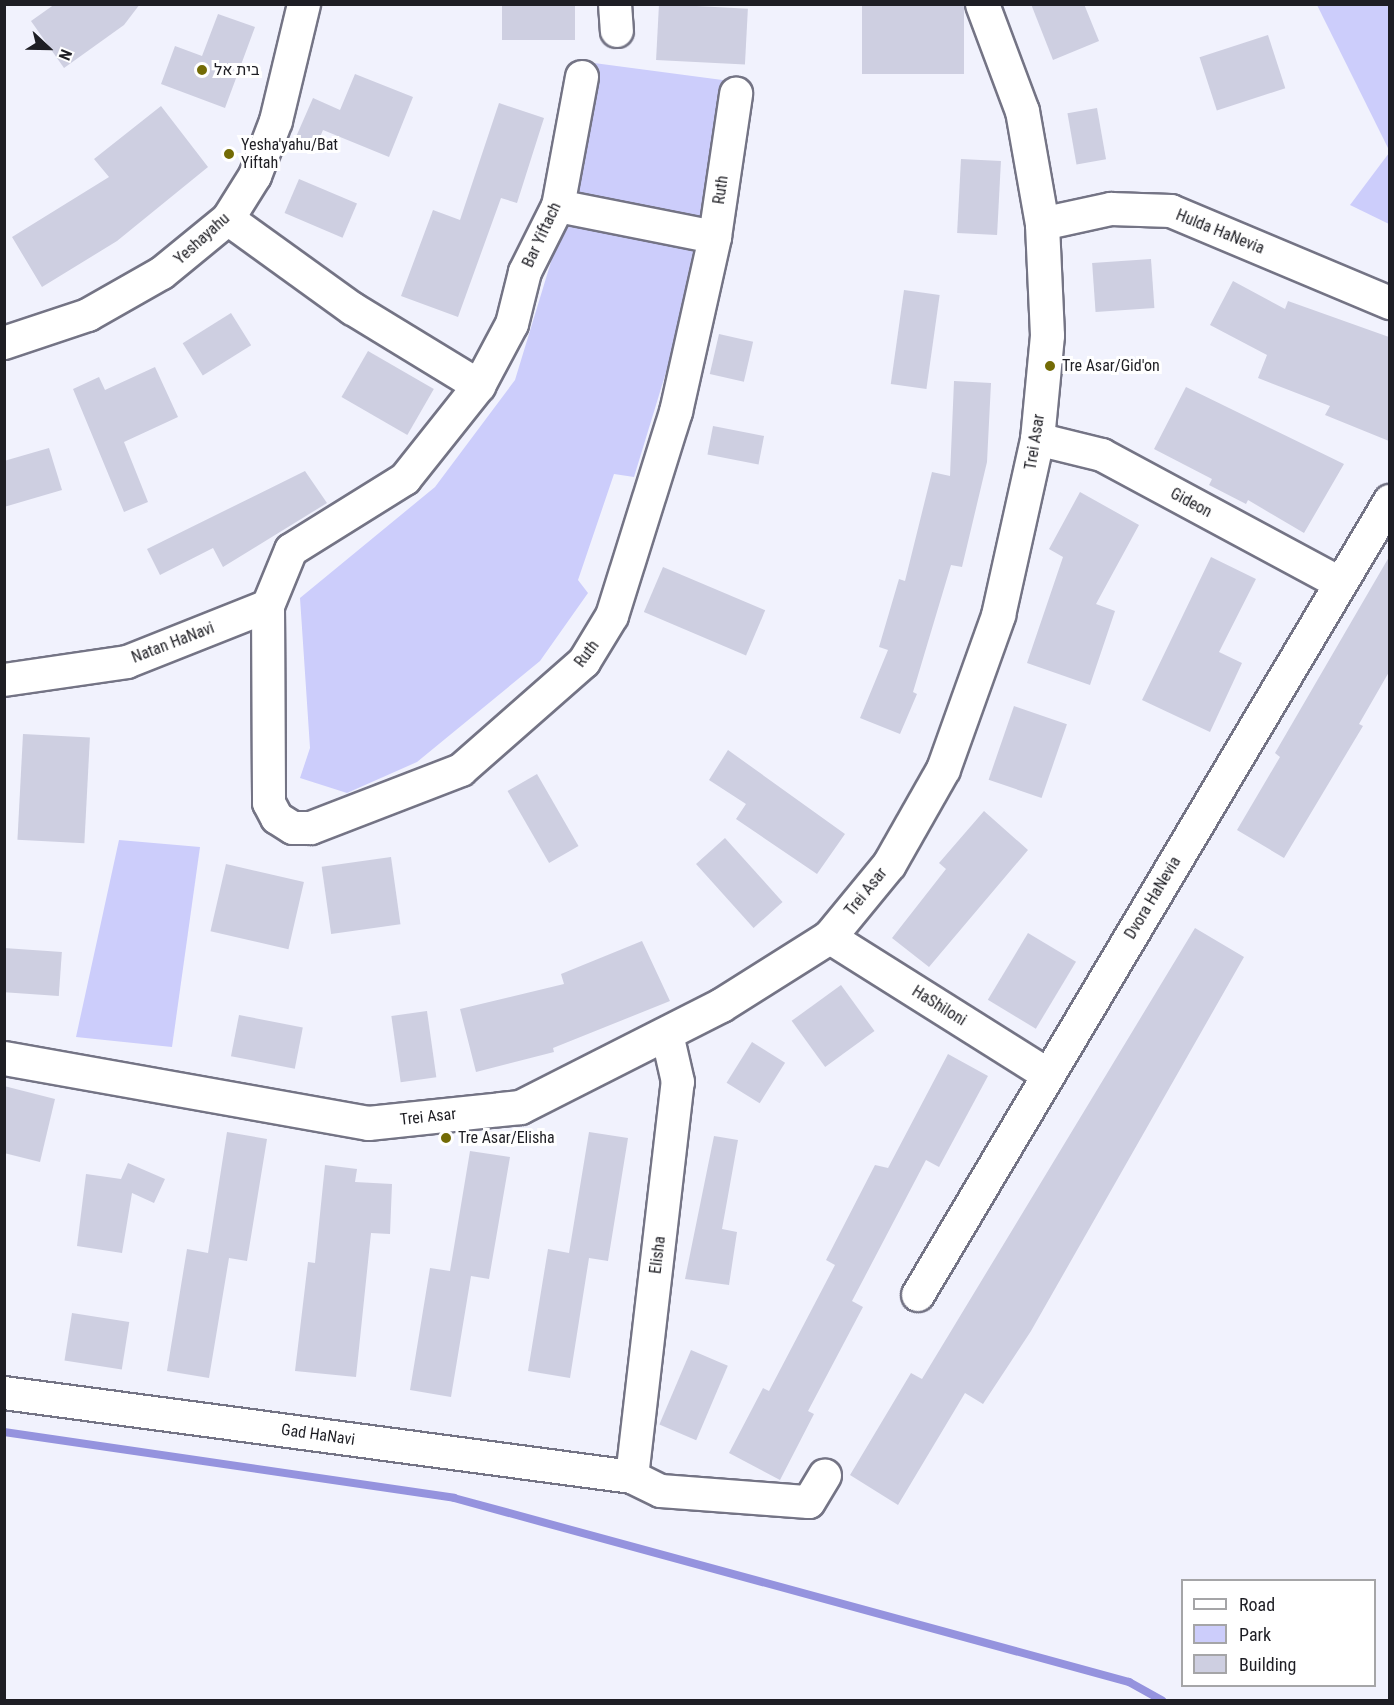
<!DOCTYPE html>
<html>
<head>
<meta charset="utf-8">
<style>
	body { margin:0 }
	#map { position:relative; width:1394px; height:1705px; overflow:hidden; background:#f1f2fd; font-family:"Roboto Condensed",Heebo,sans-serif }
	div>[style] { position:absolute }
	.green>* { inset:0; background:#cccdfb }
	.stream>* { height:8px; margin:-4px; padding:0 4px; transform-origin:4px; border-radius:4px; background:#9593de }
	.building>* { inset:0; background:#cecfe1; transform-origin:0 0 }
	.roads { filter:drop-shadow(2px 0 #747485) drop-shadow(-2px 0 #747485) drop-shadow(0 2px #747485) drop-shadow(0 -2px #747485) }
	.street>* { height:32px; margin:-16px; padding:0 16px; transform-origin:16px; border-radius:16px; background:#fff }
	.secondary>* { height:33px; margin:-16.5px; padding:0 16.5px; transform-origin:16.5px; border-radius:16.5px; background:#fff }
	.dots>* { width:16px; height:16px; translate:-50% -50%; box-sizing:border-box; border:3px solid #fff; border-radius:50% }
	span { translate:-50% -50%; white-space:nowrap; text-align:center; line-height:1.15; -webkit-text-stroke:6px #fff; paint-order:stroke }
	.poi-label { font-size:16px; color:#1e1e24 }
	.left { translate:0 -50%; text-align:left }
	.street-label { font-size:16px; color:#1e1e24 }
	.frame { position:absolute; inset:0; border:6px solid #1e1e24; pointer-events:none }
	.legend { position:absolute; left:1181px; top:1579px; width:195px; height:108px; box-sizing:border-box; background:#fff; border:2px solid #a5a5a7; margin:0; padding:8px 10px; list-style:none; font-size:18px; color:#1e1e24 }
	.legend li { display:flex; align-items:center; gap:12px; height:30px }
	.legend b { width:30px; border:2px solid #a5a5a7 }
	.north { position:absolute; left:18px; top:18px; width:60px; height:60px; -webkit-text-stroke:4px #fff; paint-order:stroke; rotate:112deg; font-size:16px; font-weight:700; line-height:24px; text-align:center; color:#1e1e24 }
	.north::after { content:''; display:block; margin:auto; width:21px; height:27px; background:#1e1e24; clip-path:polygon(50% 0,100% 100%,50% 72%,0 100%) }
</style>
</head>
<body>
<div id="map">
	<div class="green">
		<div style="clip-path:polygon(1317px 5px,1389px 5px,1389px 150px)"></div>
		<div style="clip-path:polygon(594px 63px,730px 81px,692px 287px,634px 477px,614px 474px,578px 580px,588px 593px,540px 661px,417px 762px,347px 793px,300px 778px,310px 748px,300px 598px,435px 487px,515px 380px,564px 219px)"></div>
		<div style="clip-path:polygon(1389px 153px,1389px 224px,1350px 205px)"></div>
		<div style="clip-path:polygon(119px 840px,200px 847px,172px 1047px,76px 1037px)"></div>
	</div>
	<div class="stream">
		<div style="left:4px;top:1432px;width:455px;rotate:8.3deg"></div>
		<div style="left:454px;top:1498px;width:700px;rotate:15.25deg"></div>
		<div style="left:1129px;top:1682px;width:38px;rotate:29deg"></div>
	</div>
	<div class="building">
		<div style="clip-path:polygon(55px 4px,140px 4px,124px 25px,64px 68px,31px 21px)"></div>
		<div style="left:502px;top:4px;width:73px;height:36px"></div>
		<div style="left:659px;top:4px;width:89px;height:56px;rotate:3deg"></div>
		<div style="left:862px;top:4px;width:102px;height:70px"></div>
		<div style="clip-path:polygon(1031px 4px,1084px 4px,1099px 41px,1053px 60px)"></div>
		<div style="clip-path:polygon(218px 14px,255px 27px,225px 108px,161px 84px,175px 46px,202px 56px)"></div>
		<div style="left:1268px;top:35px;width:56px;height:72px;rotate:72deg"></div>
		<div style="clip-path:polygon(355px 74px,413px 97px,389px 157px,323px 130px,313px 154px,292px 146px,313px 98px,340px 110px)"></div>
		<div style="clip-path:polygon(499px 103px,544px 118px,517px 203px,501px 198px,458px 317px,401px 296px,433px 210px,460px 220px)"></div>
		<div style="clip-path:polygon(161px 106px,208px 167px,117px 241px,42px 287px,12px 237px,109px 177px,94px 159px)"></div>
		<div style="left:1097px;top:108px;width:52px;height:30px;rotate:80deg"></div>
		<div style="left:961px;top:159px;width:40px;height:74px;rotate:3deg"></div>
		<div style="left:299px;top:179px;width:63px;height:37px;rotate:23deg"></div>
		<div style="left:1151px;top:259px;width:49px;height:59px;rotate:86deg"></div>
		<div style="clip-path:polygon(1233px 281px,1285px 309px,1288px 301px,1389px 337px,1389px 441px,1325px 415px,1330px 406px,1258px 378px,1267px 355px,1210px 325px)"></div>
		<div style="left:904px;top:290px;width:36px;height:95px;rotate:8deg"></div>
		<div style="left:231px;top:313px;width:38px;height:57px;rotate:58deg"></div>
		<div style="left:719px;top:334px;width:35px;height:41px;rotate:13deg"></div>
		<div style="left:368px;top:351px;width:76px;height:53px;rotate:30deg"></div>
		<div style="clip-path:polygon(155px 367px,178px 417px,124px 442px,148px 502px,124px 512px,73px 389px,99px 377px,105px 390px)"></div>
		<div style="clip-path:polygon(954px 381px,991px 383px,987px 462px,962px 567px,951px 565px,913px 692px,917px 694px,900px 734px,860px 718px,888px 650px,879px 647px,899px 579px,905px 581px,932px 472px,950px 476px)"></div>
		<div style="clip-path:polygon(1186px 387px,1344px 464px,1304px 533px,1248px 500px,1246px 504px,1209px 485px,1212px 479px,1154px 449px)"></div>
		<div style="left:713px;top:426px;width:52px;height:29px;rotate:11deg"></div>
		<div style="clip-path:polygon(49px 448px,62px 490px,4px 507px,4px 461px)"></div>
		<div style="clip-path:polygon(305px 471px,327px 503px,223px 567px,213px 548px,160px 575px,147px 549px)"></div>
		<div style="clip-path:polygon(1080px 492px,1139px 525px,1096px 604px,1115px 611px,1090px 685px,1027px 663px,1063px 557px,1049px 549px)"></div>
		<div style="clip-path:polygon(1211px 557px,1256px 579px,1219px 652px,1242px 663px,1210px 732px,1142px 700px)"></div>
		<div style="clip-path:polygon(1389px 557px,1389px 672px,1359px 724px,1363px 726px,1284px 858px,1237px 830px,1280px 757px,1275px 753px)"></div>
		<div style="left:663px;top:567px;width:111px;height:49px;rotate:23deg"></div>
		<div style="left:1014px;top:706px;width:56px;height:78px;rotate:19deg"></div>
		<div style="left:23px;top:734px;width:67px;height:106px;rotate:3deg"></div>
		<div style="clip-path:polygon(728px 750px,845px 834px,817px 874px,736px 819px,746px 804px,709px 780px)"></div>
		<div style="left:537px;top:774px;width:83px;height:34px;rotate:60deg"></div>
		<div style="clip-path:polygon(984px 811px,1028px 850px,929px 967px,892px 938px,946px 869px,939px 863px)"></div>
		<div style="left:725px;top:838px;width:86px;height:39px;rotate:48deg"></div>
		<div style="left:391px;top:857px;width:68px;height:70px;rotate:82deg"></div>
		<div style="left:226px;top:864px;width:80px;height:69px;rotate:13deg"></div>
		<div style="clip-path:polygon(1195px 928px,1244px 957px,1031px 1331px,983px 1404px,965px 1393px,898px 1505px,850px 1475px,911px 1373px,922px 1379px)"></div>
		<div style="left:1028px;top:933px;width:56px;height:78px;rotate:31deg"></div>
		<div style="clip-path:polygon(642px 941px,670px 1001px,553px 1048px,554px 1052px,476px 1072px,460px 1009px,564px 984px,561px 974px)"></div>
		<div style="left:4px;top:948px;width:58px;height:44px;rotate:4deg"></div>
		<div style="left:841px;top:985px;width:57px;height:61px;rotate:54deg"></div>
		<div style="left:427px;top:1011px;width:67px;height:36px;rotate:82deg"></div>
		<div style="left:239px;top:1015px;width:65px;height:42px;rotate:11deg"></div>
		<div style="left:752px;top:1042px;width:39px;height:48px;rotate:32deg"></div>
		<div style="clip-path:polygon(948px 1054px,988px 1076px,939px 1167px,926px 1160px,852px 1301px,863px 1307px,808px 1411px,814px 1414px,780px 1480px,729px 1453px,763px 1388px,769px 1391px,835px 1265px,826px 1260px,875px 1165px,888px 1168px)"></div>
		<div style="clip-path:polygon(4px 1086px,55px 1099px,40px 1162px,4px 1153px)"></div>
		<div style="clip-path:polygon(227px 1132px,267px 1139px,247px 1261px,229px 1258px,209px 1378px,167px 1371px,187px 1249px,208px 1253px)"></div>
		<div style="clip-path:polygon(589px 1132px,628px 1138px,608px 1261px,589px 1258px,570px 1378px,528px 1371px,548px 1249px,569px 1253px)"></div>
		<div style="clip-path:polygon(714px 1136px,738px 1140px,722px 1229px,737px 1232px,729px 1285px,685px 1279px)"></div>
		<div style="clip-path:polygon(470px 1151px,510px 1157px,489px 1279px,471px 1276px,451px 1397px,410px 1390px,430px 1268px,450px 1271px)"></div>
		<div style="clip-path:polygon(128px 1163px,165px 1179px,154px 1203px,132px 1193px,122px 1253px,77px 1246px,86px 1174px,121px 1179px)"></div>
		<div style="clip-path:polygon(325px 1165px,357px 1169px,355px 1182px,392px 1184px,390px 1234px,371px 1233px,356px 1377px,295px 1371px,308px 1262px,315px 1263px)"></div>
		<div style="left:72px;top:1313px;width:58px;height:48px;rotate:9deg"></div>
		<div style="left:691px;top:1350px;width:40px;height:81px;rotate:23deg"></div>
	</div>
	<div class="roads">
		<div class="street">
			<div style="left:615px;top:4px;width:27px;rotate:86deg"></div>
			<div style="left:582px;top:77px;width:131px;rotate:100.5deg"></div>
			<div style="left:558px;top:206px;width:74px;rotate:116.6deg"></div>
			<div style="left:525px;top:272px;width:54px;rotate:104deg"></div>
			<div style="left:512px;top:324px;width:70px;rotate:118deg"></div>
			<div style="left:479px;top:386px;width:119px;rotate:128.5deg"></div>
			<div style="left:405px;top:479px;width:134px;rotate:148.1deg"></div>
			<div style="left:291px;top:550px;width:61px;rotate:112.3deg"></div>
			<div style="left:268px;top:606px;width:197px;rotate:89.7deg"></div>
			<div style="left:269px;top:803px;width:17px;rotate:62deg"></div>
			<div style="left:277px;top:818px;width:19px;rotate:32deg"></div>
			<div style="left:293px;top:828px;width:18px"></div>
			<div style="left:311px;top:828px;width:161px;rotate:-21.1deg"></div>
			<div style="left:461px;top:770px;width:164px;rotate:-41.3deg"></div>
			<div style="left:584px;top:662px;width:54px;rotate:-58.7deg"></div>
			<div style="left:612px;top:616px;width:214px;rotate:-72.6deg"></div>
			<div style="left:676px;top:412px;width:179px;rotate:-77.4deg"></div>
			<div style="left:715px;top:237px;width:145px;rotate:-81.6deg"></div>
			<div style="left:558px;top:206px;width:160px;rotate:11.2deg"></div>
			<div style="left:228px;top:219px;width:154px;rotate:35.8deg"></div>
			<div style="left:353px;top:309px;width:148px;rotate:31.4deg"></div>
			<div style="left:1042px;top:224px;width:71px;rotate:-12.3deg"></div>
			<div style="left:1111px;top:209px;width:60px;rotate:1.9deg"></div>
			<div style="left:1171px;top:211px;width:238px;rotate:22.8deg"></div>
			<div style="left:4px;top:343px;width:89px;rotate:-18.4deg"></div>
			<div style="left:88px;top:315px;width:85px;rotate:-29.6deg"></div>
			<div style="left:162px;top:273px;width:85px;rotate:-39.3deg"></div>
			<div style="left:228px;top:219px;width:51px;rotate:-57.9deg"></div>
			<div style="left:255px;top:176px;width:59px;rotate:-69.1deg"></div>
			<div style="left:276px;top:121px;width:120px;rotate:-76.5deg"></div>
			<div style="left:1037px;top:439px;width:67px;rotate:13.8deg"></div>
			<div style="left:1102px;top:455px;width:270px;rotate:28.3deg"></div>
			<div style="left:4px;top:680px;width:124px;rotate:-8.3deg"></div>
			<div style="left:127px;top:662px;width:152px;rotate:-21.7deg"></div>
			<div style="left:829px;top:937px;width:259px;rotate:32.2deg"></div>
			<div style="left:918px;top:1295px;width:924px;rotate:-59.27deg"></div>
			<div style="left:4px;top:1393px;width:634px;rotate:7.62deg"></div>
			<div style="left:632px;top:1477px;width:32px;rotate:26deg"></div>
			<div style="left:661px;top:1491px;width:148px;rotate:4.3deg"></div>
			<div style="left:809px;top:1502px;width:31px;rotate:-59deg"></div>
			<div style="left:632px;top:1477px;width:398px;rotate:-83.4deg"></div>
			<div style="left:678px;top:1082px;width:49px;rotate:-102.9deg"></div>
		</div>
		<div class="secondary">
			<div style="left:4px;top:1058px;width:370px;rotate:10.1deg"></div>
			<div style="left:368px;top:1123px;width:153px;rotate:-6deg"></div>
			<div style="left:520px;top:1107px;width:225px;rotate:-26.9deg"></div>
			<div style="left:721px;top:1005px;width:128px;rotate:-32.2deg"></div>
			<div style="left:829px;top:937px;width:94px;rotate:-50.6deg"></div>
			<div style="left:889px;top:864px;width:109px;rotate:-60.4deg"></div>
			<div style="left:943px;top:769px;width:164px;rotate:-70.3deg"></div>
			<div style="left:998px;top:615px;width:180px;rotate:-77.5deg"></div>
			<div style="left:1037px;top:439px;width:104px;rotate:-84.5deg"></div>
			<div style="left:1047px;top:335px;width:111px;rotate:-92.6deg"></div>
			<div style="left:1042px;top:224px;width:115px;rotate:-100deg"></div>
			<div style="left:1022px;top:111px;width:114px;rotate:-110.5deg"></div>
		</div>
	</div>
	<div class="dots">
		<div style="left:202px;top:70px;background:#736b05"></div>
		<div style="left:229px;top:154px;background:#736b05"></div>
		<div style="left:1050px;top:366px;background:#736b05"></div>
		<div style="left:446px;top:1138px;background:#736b05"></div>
	</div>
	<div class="poi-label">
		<span class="left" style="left:214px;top:70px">בית אל</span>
		<span class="left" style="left:241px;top:154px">Yesha'yahu/Bat<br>Yiftah</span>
		<span class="left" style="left:1062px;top:366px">Tre Asar/Gid'on</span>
		<span class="left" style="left:458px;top:1138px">Tre Asar/Elisha</span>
	</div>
	<div class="street-label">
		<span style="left:721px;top:190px;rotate:-82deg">Ruth</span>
		<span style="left:1220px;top:232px;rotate:22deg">Hulda HaNevia</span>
		<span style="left:542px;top:235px;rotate:-65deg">Bar Yiftach</span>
		<span style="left:202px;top:239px;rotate:-42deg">Yeshayahu</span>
		<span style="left:1035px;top:442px;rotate:-81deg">Trei Asar</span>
		<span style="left:1191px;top:503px;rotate:28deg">Gideon</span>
		<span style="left:173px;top:643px;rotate:-21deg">Natan HaNavi</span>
		<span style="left:587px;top:654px;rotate:-53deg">Ruth</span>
		<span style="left:866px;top:892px;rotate:-51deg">Trei Asar</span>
		<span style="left:1153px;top:898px;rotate:-59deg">Dvora HaNevia</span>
		<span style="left:939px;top:1006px;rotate:32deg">HaShiloni</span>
		<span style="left:428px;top:1117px;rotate:-6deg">Trei Asar</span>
		<span style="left:658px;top:1255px;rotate:-83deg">Elisha</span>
		<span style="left:318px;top:1435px;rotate:8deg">Gad HaNavi</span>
	</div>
	<div class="frame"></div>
	<ul class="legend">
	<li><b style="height:8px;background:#fff"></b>Road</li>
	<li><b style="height:16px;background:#cccdfb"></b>Park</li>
	<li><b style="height:16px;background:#cecfe1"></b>Building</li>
	</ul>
	<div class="north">N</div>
</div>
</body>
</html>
